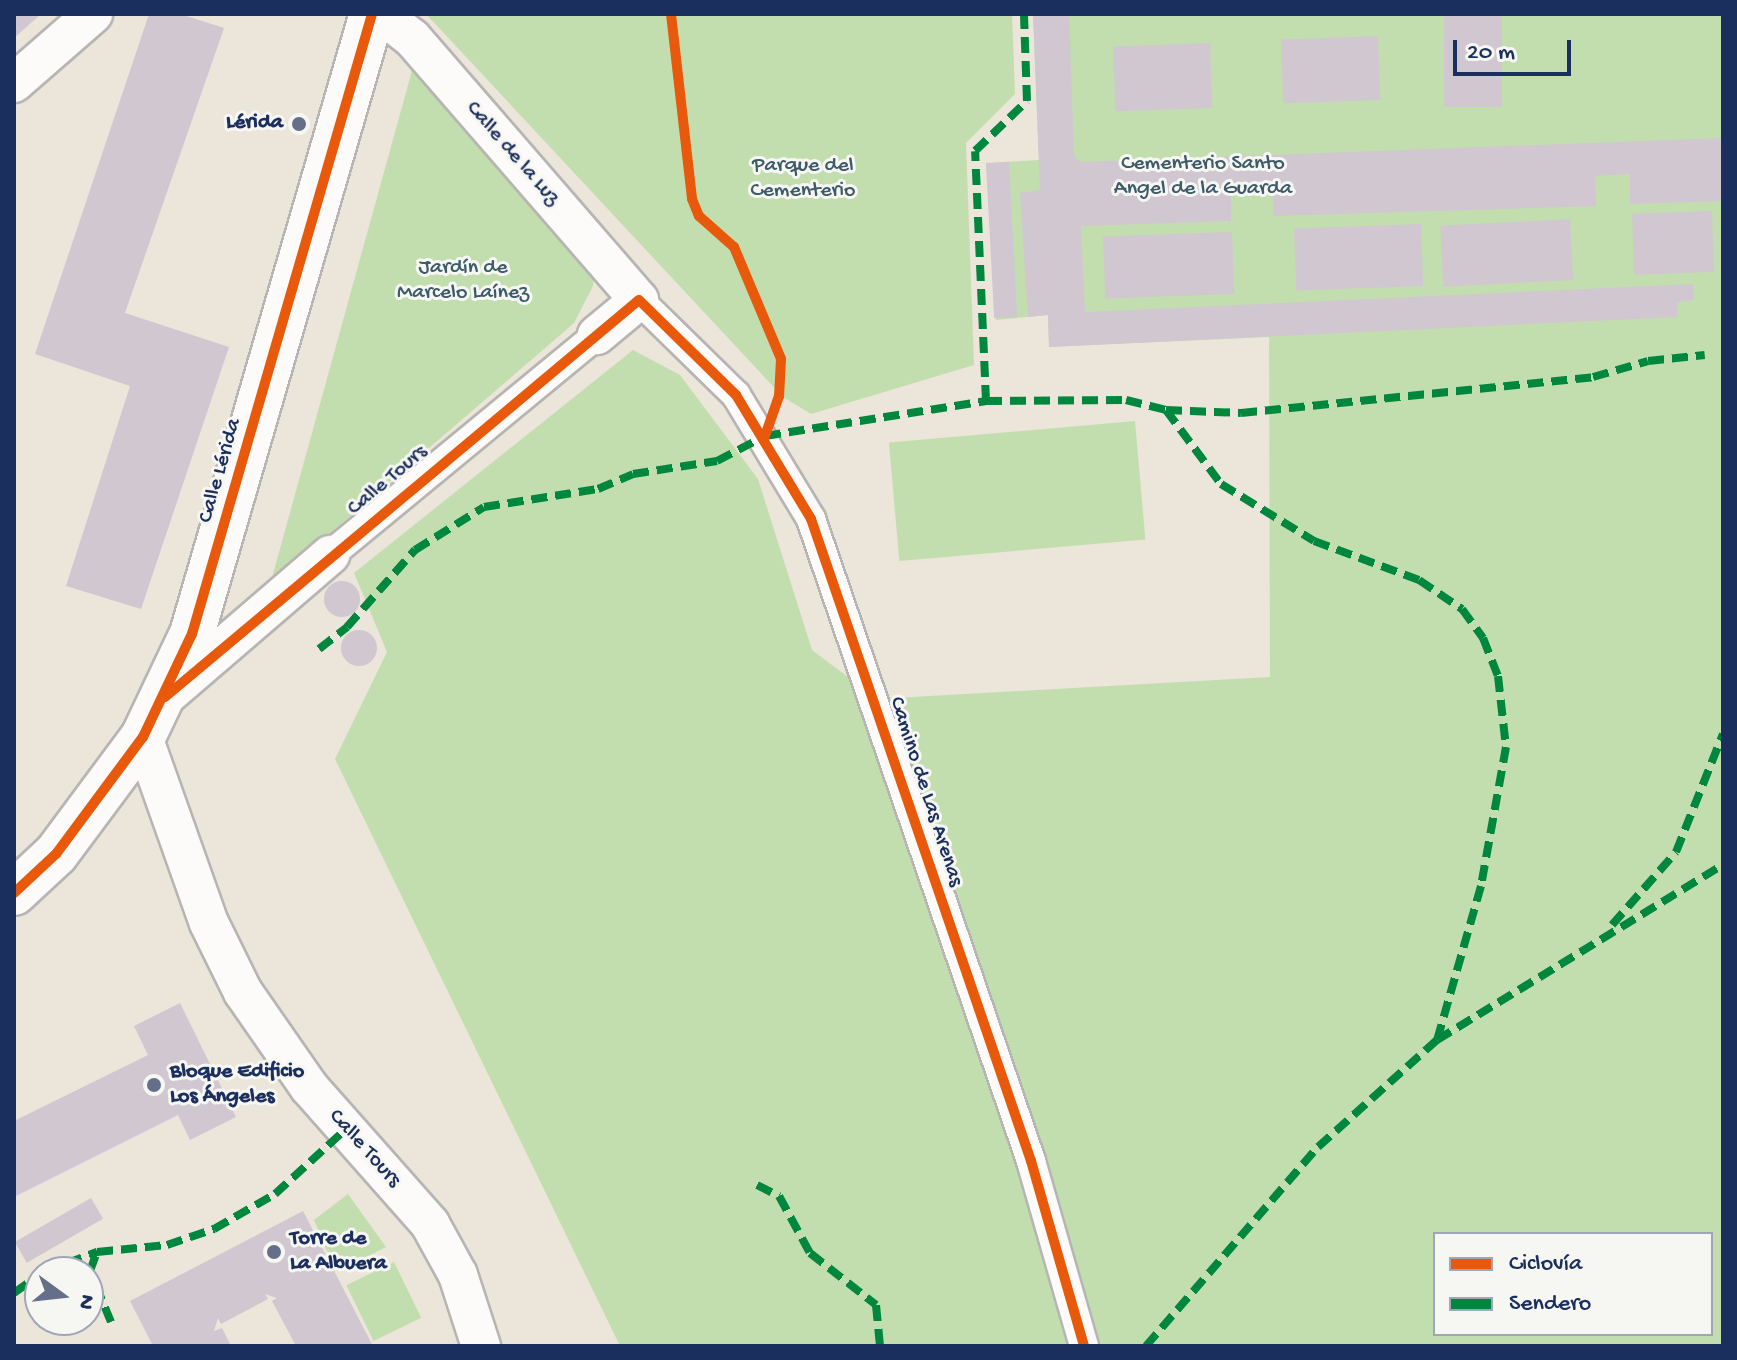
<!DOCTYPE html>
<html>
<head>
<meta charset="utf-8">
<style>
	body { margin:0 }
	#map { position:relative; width:1737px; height:1360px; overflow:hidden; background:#ebe5da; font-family:"Gochi Hand",sans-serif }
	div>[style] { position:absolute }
	.green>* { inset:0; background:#c3deae; transform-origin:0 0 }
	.building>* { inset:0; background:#d0c7d0; transform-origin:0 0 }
	.round { border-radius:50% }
	.roads { filter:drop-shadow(2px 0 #b7b5b3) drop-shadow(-2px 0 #b7b5b3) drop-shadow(0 2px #b7b5b3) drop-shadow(0 -2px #b7b5b3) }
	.pedestrian>* { height:28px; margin:-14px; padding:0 14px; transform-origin:14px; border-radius:14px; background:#fcfbf9 }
	.minor>* { height:38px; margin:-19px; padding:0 19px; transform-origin:19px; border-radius:19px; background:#fcfbf9 }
	.tertiary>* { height:44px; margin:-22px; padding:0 22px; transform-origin:22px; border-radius:22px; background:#fcfbf9 }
	.quiet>* { height:8px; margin-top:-4px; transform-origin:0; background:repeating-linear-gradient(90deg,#00873e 0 16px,transparent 0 24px) }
	.cycleway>* { height:10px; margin:-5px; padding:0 5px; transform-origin:5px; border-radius:5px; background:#e8590c }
	.dots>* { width:22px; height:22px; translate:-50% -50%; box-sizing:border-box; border:4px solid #f6f6f2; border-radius:50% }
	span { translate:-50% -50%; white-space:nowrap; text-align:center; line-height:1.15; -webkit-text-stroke:6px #f6f6f2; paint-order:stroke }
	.poi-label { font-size:22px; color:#1b2f5e; font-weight:700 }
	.right { translate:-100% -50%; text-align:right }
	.left { translate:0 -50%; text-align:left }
	.street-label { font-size:22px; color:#1b2f5e }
	.park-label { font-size:22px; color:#3d5a69 }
	.frame { position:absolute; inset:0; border:16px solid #1b2f5e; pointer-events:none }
	.legend { position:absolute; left:1433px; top:1232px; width:280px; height:104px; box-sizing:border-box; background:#f6f6f2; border:2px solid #9ea6b7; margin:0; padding:10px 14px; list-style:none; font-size:24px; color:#1b2f5e }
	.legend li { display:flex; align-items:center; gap:16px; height:40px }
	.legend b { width:40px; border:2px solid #9ea6b7 }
	.north { position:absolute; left:24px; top:1256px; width:80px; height:80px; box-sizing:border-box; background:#f6f6f2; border:2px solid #9ea6b7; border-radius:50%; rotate:105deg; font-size:22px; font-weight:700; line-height:32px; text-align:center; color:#1b2f5e }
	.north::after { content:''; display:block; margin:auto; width:28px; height:36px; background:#646f89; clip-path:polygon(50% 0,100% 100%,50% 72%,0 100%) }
	.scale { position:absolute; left:1453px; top:40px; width:118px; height:36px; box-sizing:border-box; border:4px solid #1b2f5e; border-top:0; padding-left:10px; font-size:24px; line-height:28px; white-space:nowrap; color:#1b2f5e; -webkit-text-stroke:6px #f6f6f2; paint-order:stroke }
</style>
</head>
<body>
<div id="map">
	<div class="green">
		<div style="clip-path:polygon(1012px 14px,1015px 94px,966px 143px,974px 365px,811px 414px,783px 397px,427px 15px)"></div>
		<div style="clip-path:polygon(evenodd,1033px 14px,1723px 14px,1723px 1346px,620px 1346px,335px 759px,387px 652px,354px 573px,633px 350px,680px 375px,758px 479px,812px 650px,877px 699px,1270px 677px,1269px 337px,1049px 347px,1048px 315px,996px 320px,986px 163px,1039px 160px,1033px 14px,1435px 1234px,1711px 1234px,1711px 1334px,1435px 1334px,1435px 1234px)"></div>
		<div style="clip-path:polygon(413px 67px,594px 274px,593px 286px,574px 323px,270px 585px)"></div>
		<div style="left:1135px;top:421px;width:119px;height:247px;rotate:85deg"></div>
		<div style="clip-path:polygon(348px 1194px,386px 1247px,349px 1266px,327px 1251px,314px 1220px)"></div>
		<div style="left:394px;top:1262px;width:62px;height:53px;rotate:64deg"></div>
	</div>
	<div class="building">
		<div style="clip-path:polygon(14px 14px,41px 14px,14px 38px)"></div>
		<div style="clip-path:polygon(149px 14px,180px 14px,224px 28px,125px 313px,229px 347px,141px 609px,66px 586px,130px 386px,35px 354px)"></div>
		<div style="clip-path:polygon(1033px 14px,1069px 14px,1074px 155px,1080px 162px,1723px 138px,1723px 201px,1630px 204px,1630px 174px,1595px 176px,1596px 206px,1274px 216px,1272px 188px,1231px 190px,1231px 221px,1081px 226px,1085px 312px,1693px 284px,1694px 300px,1677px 302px,1677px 317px,1049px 347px,1048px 315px,1028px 317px,1020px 193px,1040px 190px)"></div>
		<div style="left:1444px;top:14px;width:58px;height:93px"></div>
		<div style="left:1378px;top:36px;width:64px;height:97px;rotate:88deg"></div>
		<div style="left:1210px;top:43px;width:65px;height:97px;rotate:88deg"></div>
		<div style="left:1009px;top:162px;width:155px;height:23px;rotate:87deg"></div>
		<div style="left:1712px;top:211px;width:61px;height:80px;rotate:88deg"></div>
		<div style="left:1570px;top:219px;width:61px;height:130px;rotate:87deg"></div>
		<div style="left:1421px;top:224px;width:62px;height:127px;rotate:88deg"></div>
		<div style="left:1232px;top:232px;width:62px;height:129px;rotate:88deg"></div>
		<div class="round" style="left:324px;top:581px;width:36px;height:36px"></div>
		<div class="round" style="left:341px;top:630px;width:36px;height:36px"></div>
		<div style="clip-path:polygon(180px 1003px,236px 1117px,190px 1140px,178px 1115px,14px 1197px,14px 1121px,148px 1055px,134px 1026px)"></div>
		<div style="left:91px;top:1198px;width:24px;height:88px;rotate:60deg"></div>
		<div style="clip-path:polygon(303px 1211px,373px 1346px,296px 1346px,272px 1301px,277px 1298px,265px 1294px,268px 1299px,221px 1324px,218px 1318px,214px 1331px,222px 1328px,231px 1346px,153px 1346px,130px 1301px)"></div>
	</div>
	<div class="roads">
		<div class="pedestrian">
			<div style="left:639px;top:300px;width:136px;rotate:44.4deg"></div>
			<div style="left:736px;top:395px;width:145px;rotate:58.8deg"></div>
			<div style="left:811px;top:519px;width:679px;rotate:71.08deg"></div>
			<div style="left:1031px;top:1161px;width:192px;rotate:74deg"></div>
			<div style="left:330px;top:555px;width:346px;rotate:-39.5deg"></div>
		</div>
		<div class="minor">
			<div style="left:381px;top:14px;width:39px;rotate:38deg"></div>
			<div style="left:412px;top:38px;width:347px;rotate:49.1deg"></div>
			<div style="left:639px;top:300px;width:55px;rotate:140.2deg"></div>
			<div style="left:14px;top:83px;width:105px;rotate:-41.1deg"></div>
			<div style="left:165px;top:697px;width:218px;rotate:-40.7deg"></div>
			<div style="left:143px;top:737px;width:197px;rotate:70.5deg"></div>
			<div style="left:209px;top:923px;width:77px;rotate:63.8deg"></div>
			<div style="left:243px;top:992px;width:116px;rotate:55.2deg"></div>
			<div style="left:309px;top:1087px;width:183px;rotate:48.5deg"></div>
			<div style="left:430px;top:1224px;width:58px;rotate:61.2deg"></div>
			<div style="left:458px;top:1275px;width:75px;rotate:72.1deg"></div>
		</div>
		<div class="tertiary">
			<div style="left:14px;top:893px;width:57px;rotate:-42.9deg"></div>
			<div style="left:56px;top:854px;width:146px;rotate:-53.4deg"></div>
			<div style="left:143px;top:737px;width:114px;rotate:-64.6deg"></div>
			<div style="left:192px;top:634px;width:646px;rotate:-73.81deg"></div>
		</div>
	</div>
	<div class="quiet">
		<div style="left:986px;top:401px;width:250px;rotate:-92.5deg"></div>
		<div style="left:975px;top:151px;width:72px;rotate:-43.9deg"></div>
		<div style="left:1027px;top:101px;width:87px;rotate:-92deg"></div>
		<div style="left:1166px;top:410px;width:92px;rotate:53.4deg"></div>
		<div style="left:1221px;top:484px;width:109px;rotate:31.5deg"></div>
		<div style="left:1314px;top:541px;width:112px;rotate:20.4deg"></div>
		<div style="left:1419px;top:580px;width:52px;rotate:34deg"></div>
		<div style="left:1462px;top:609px;width:36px;rotate:54deg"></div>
		<div style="left:1483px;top:638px;width:41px;rotate:68.5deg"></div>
		<div style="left:1498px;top:676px;width:71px;rotate:83.6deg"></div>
		<div style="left:1506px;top:747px;width:141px;rotate:100.2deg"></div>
		<div style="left:1481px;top:886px;width:160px;rotate:105.9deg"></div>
		<div style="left:319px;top:649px;width:36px;rotate:-38deg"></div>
		<div style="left:347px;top:627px;width:103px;rotate:-48.6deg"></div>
		<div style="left:415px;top:550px;width:81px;rotate:-31.9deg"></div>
		<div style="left:484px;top:507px;width:115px;rotate:-9deg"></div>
		<div style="left:598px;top:489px;width:38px;rotate:-23deg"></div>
		<div style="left:633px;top:474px;width:85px;rotate:-8.8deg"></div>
		<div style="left:717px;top:461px;width:54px;rotate:-27.5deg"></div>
		<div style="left:765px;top:436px;width:224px;rotate:-9deg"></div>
		<div style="left:986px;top:401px;width:140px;rotate:-0.4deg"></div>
		<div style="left:1126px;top:400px;width:41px;rotate:14deg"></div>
		<div style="left:1166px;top:410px;width:75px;rotate:2.3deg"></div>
		<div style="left:1241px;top:413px;width:354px;rotate:-5.8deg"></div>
		<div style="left:1593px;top:377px;width:57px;rotate:-16.2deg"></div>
		<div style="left:1648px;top:361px;width:57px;rotate:-6deg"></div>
		<div style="left:1612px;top:925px;width:97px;rotate:-48.8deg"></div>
		<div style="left:1676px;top:852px;width:127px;rotate:-68.3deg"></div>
		<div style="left:757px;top:1185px;width:25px;rotate:27deg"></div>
		<div style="left:779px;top:1196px;width:65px;rotate:61.5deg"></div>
		<div style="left:810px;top:1253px;width:84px;rotate:38.2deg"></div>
		<div style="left:876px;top:1305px;width:41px;rotate:84.4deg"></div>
		<div style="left:44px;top:1272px;width:57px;rotate:-20.7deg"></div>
		<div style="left:14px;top:1293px;width:32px;rotate:-36deg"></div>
		<div style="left:111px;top:1322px;width:55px;rotate:-112.4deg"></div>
		<div style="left:90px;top:1271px;width:20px;rotate:-70deg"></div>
		<div style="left:97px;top:1252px;width:70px;rotate:-5.7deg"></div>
		<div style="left:167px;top:1245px;width:50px;rotate:-18.8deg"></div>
		<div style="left:214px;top:1229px;width:70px;rotate:-29.8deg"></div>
		<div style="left:275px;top:1194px;width:96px;rotate:-42.5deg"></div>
		<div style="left:1146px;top:1346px;width:263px;rotate:-49.2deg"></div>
		<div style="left:1318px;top:1147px;width:160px;rotate:-42deg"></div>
		<div style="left:1437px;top:1040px;width:335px;rotate:-31.5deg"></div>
	</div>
	<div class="cycleway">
		<div style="left:671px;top:14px;width:186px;rotate:83.5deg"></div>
		<div style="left:692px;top:199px;width:18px;rotate:68deg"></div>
		<div style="left:699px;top:216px;width:47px;rotate:41.5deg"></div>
		<div style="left:734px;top:247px;width:121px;rotate:67.2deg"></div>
		<div style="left:781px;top:359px;width:37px;rotate:93deg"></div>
		<div style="left:779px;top:396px;width:42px;rotate:109.3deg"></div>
		<div style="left:165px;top:697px;width:618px;rotate:-39.95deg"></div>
		<div style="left:639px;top:300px;width:136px;rotate:44.4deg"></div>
		<div style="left:736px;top:395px;width:145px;rotate:58.8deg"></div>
		<div style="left:811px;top:519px;width:679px;rotate:71.08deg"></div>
		<div style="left:1031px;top:1161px;width:192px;rotate:74deg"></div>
		<div style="left:14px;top:893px;width:57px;rotate:-42.9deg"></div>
		<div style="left:56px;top:854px;width:146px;rotate:-53.4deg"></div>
		<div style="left:143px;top:737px;width:114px;rotate:-64.6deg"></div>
		<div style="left:192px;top:634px;width:646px;rotate:-73.81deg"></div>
	</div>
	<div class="dots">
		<div style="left:299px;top:124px;background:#646f89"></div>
		<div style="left:154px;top:1085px;background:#646f89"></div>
		<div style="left:274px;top:1252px;background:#646f89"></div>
	</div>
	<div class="poi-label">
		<span class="right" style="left:283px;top:124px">Lérida</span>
		<span class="left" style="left:170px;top:1085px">Bloque Edificio<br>Los Ángeles</span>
		<span class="left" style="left:290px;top:1252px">Torre de<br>La Albuera</span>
	</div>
	<div class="street-label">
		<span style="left:512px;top:154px;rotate:49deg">Calle de la Luz</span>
		<span style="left:221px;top:471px;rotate:-74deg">Calle Lérida</span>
		<span style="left:388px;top:481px;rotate:-40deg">Calle Tours</span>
		<span style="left:925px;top:792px;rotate:72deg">Camino de Las Arenas</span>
		<span style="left:364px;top:1149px;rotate:48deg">Calle Tours</span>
	</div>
	<div class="park-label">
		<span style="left:1203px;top:177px">Cementerio Santo<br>Angel de la Guarda</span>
		<span style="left:803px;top:179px">Parque del<br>Cementerio</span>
		<span style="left:463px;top:281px">Jardín de<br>Marcelo Laínez</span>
	</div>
	<div class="frame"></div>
	<ul class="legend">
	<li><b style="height:10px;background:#e8590c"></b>Ciclovía</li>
	<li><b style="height:10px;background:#00873e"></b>Sendero</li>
	</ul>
	<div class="north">N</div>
	<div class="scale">20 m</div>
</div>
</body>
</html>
